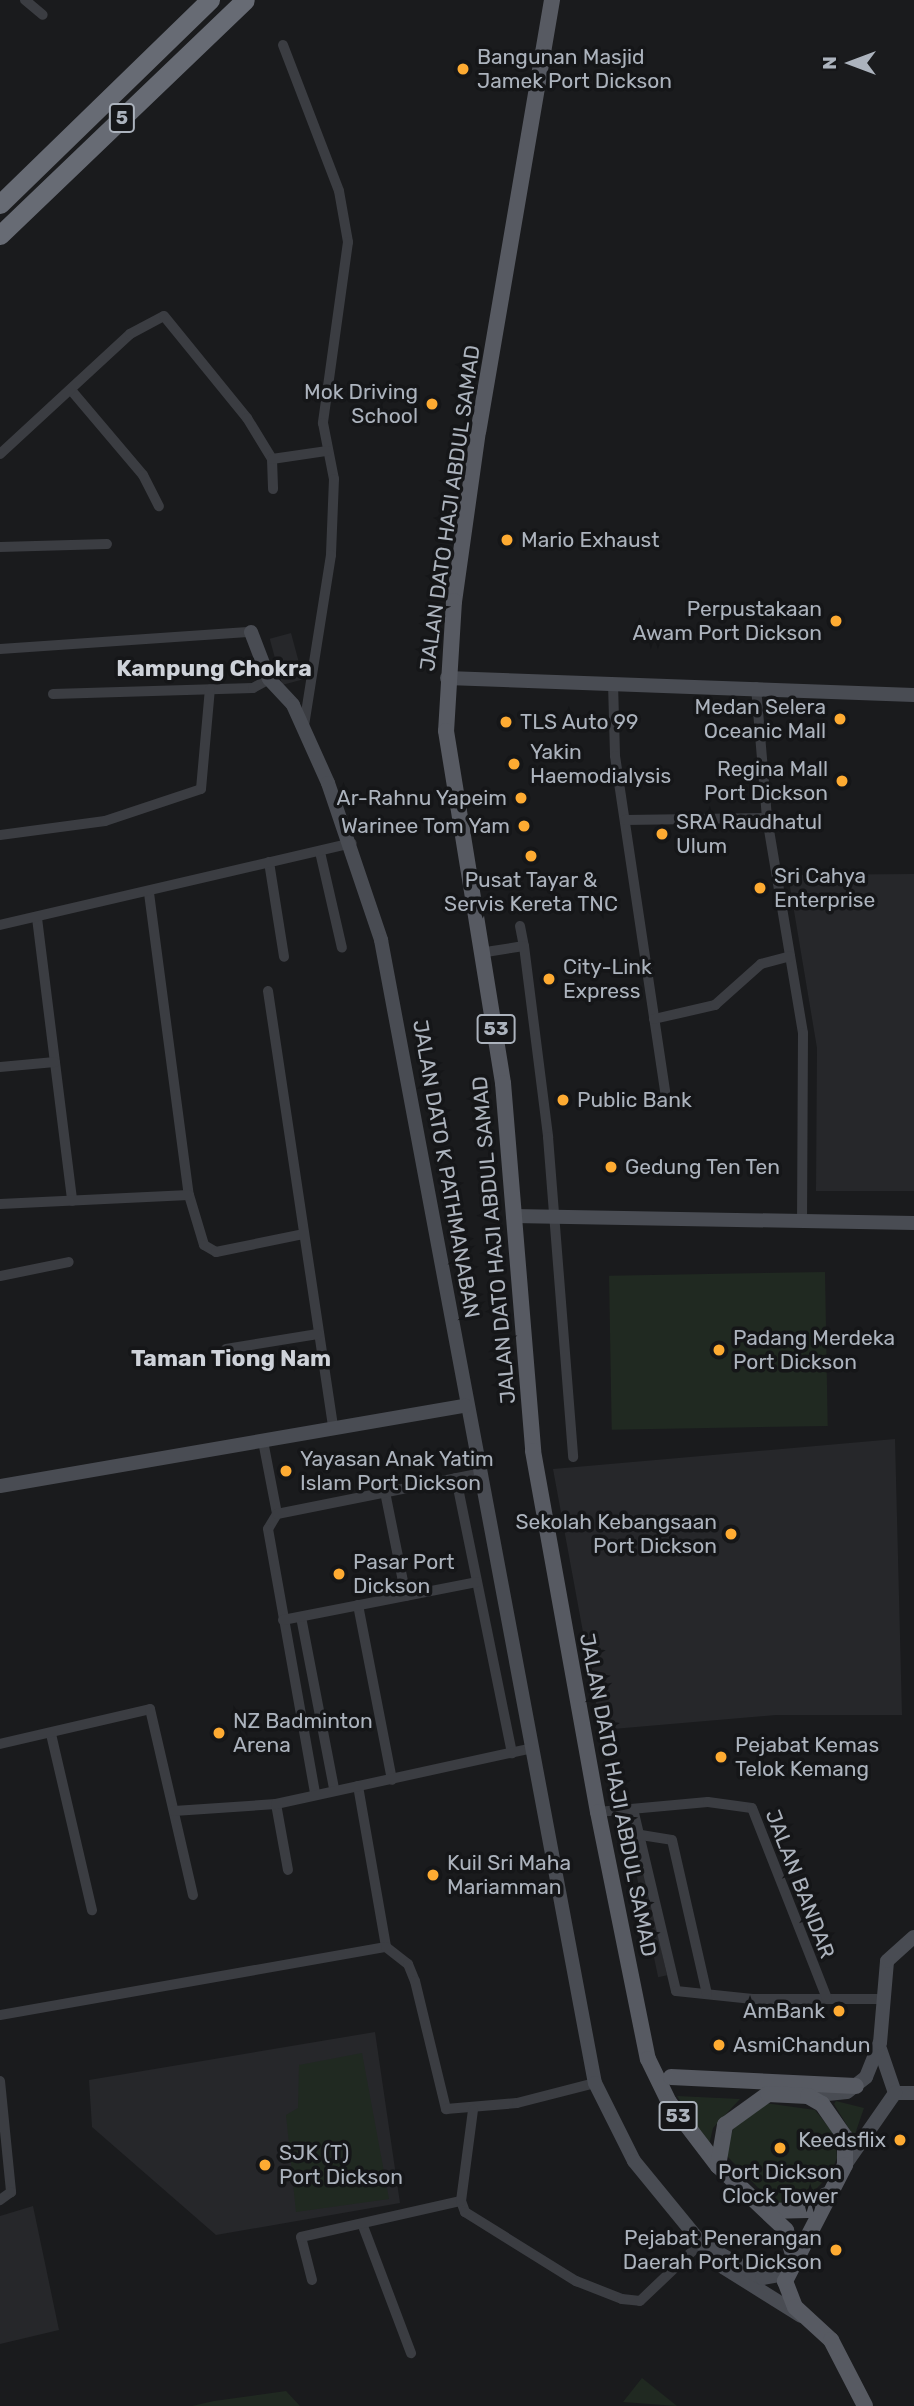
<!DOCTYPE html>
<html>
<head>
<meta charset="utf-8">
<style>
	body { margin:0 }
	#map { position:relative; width:914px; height:2406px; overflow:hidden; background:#1a1b1d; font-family:Rubik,sans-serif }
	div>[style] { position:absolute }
	.built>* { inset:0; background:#26272a; transform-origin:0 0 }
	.green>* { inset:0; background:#202921; transform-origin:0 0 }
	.street>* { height:10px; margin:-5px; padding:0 5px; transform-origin:5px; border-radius:5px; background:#3b3d42 }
	.secondary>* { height:14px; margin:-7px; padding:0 7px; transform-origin:7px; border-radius:7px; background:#494c53 }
	.primary>* { height:16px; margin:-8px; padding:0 8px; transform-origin:8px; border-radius:8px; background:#575a62 }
	.highway>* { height:19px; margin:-9.5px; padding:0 9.5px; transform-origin:9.5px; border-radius:9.5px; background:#676b74 }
	.dots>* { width:19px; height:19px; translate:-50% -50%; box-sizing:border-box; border:4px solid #151618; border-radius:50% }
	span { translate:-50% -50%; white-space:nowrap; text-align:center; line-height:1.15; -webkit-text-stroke:7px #151618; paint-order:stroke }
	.shield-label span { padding:2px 5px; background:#151618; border:2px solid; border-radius:5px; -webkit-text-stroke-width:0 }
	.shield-label { font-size:19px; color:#acb3bd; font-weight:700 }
	.poi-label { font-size:21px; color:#acb3bd }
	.left { translate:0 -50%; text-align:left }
	.right { translate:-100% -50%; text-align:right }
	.street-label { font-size:21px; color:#acb3bd }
	.neighbourhood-label { font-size:23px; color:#ced2d9; font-weight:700 }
	.north { position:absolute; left:816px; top:28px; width:70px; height:70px; -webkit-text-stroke:5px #151618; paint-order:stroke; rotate:270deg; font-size:19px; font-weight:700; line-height:28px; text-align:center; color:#acb3bd }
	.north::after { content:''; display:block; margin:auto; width:24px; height:32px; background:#acb3bd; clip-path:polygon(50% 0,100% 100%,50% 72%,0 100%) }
</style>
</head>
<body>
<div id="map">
	<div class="built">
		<div style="left:291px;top:633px;width:48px;height:22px;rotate:75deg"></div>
		<div style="clip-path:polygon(914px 874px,914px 1191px,816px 1191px,817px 1048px,788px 875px)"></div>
		<div style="clip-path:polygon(895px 1439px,902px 1715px,776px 1715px,601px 1730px,553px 1469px)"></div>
		<div style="left:641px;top:1853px;width:125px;height:9px;rotate:78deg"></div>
		<div style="clip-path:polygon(375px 2032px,400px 2203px,216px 2235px,92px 2127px,89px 2080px)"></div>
		<div style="clip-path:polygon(33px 2206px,59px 2330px,0 2344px,0 2216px)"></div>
	</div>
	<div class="green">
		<div style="left:825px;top:1272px;width:154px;height:216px;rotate:89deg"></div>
		<div style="clip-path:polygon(362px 2053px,389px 2199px,296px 2212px,286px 2115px,298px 2108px,299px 2065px)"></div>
		<div style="clip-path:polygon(677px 2096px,740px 2099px,713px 2128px,709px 2145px)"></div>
		<div style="clip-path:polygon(836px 2101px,864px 2108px,854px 2137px,834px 2104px)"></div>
		<div style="clip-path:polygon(765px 2103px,815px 2110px,835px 2135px,837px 2158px,830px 2175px,800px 2205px,778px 2208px,725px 2154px,734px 2126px)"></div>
		<div style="clip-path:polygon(642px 2378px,677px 2406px,623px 2402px)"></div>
		<div style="clip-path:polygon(286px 2391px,300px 2406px,192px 2406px,214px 2401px)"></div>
	</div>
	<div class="street">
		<div style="left:25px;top:0;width:23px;rotate:40deg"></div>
		<div style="left:283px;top:45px;width:156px;rotate:69deg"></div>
		<div style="left:339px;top:191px;width:52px;rotate:80deg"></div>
		<div style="left:348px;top:242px;width:183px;rotate:97.9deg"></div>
		<div style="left:323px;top:423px;width:57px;rotate:78.9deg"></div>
		<div style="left:334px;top:479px;width:76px;rotate:92.3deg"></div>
		<div style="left:331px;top:555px;width:172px;rotate:99deg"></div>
		<div style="left:71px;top:390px;width:111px;rotate:49.7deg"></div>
		<div style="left:143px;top:475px;width:35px;rotate:63deg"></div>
		<div style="left:0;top:454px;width:177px;rotate:-42.7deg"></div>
		<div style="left:130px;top:334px;width:38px;rotate:-28deg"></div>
		<div style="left:164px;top:316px;width:132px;rotate:50.9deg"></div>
		<div style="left:247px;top:418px;width:48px;rotate:58.6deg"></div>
		<div style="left:272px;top:459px;width:30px;rotate:88deg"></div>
		<div style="left:272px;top:459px;width:56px;rotate:-8.3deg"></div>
		<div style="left:0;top:547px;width:107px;rotate:-1.6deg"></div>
		<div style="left:0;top:649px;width:252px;rotate:-3.9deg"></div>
		<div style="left:613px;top:683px;width:73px;rotate:88.4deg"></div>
		<div style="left:615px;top:756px;width:339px;rotate:81.5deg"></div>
		<div style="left:756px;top:687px;width:131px;rotate:85.2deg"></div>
		<div style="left:767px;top:818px;width:218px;rotate:80.5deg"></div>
		<div style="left:803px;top:1033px;width:187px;rotate:90.3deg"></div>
		<div style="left:53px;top:694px;width:200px;rotate:-1.7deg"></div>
		<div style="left:253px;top:688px;width:18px;rotate:-29deg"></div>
		<div style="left:625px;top:820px;width:142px;rotate:-0.8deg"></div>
		<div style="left:0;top:835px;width:106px;rotate:-7.6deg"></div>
		<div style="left:105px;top:821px;width:101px;rotate:-18.4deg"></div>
		<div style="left:201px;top:789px;width:100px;rotate:-84.9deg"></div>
		<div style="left:320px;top:852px;width:98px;rotate:77.1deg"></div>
		<div style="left:269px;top:862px;width:96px;rotate:81deg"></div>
		<div style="left:149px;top:893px;width:305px;rotate:82.5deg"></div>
		<div style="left:189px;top:1195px;width:52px;rotate:73.3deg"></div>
		<div style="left:204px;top:1245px;width:14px;rotate:30deg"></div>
		<div style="left:216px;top:1252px;width:85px;rotate:-11.6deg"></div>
		<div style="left:37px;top:918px;width:285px;rotate:82.9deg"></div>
		<div style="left:0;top:925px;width:361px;rotate:-13.1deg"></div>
		<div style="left:520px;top:926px;width:20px;rotate:79deg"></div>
		<div style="left:486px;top:952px;width:38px;rotate:-9deg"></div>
		<div style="left:524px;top:946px;width:193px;rotate:82.8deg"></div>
		<div style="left:548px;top:1137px;width:321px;rotate:85.5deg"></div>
		<div style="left:268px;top:991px;width:440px;rotate:81.5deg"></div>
		<div style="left:654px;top:1019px;width:63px;rotate:-12.9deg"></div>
		<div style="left:715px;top:1005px;width:62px;rotate:-41.7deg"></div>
		<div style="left:761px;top:964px;width:30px;rotate:-15deg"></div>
		<div style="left:0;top:1067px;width:55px;rotate:-5.2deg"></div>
		<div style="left:0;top:1204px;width:189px;rotate:-2.7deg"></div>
		<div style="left:0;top:1276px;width:70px;rotate:-11.5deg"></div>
		<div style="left:226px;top:1349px;width:93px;rotate:-9.3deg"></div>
		<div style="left:263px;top:1441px;width:74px;rotate:79.1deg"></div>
		<div style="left:277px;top:1514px;width:17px;rotate:121deg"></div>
		<div style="left:268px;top:1529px;width:268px;rotate:79.9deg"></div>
		<div style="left:456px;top:1478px;width:281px;rotate:78.5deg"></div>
		<div style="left:385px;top:1492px;width:106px;rotate:78.6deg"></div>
		<div style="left:277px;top:1514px;width:204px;rotate:-11.3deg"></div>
		<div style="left:358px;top:1605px;width:178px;rotate:79deg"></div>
		<div style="left:301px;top:1617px;width:175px;rotate:79.1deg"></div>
		<div style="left:283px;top:1620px;width:197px;rotate:-11.1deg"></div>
		<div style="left:51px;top:1734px;width:181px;rotate:76.9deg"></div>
		<div style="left:0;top:1744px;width:154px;rotate:-13.1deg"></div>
		<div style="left:150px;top:1709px;width:191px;rotate:77deg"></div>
		<div style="left:358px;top:1786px;width:163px;rotate:80.1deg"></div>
		<div style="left:276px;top:1804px;width:67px;rotate:79.7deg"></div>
		<div style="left:633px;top:1809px;width:187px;rotate:76.7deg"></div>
		<div style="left:676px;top:1991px;width:77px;rotate:5.9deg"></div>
		<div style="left:753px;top:1999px;width:128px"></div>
		<div style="left:174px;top:1811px;width:102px;rotate:-3.9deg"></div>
		<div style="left:276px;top:1804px;width:259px;rotate:-12.3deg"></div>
		<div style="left:598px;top:1812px;width:110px;rotate:-5.2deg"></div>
		<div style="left:708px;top:1802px;width:44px;rotate:7.8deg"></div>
		<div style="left:752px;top:1808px;width:204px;rotate:68.5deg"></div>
		<div style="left:641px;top:1835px;width:31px;rotate:9deg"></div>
		<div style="left:672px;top:1840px;width:158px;rotate:77.2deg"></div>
		<div style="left:0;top:2015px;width:392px;rotate:-10deg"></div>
		<div style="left:386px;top:1947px;width:28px;rotate:38deg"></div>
		<div style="left:408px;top:1964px;width:18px;rotate:68deg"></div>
		<div style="left:415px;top:1981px;width:132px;rotate:76.4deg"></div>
		<div style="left:446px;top:2109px;width:71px;rotate:-4.8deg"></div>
		<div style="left:517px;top:2103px;width:81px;rotate:-14.4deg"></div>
		<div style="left:0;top:2081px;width:112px;rotate:84.3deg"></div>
		<div style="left:11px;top:2192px;width:14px;rotate:144deg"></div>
		<div style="left:461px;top:2201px;width:12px;rotate:70deg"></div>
		<div style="left:465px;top:2212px;width:131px;rotate:31.9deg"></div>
		<div style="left:576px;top:2281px;width:49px;rotate:21.4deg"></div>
		<div style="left:622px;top:2299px;width:18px;rotate:6deg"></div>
		<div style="left:640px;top:2301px;width:84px;rotate:-43.6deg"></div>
		<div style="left:363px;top:2226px;width:136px;rotate:69.3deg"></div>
		<div style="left:312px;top:2280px;width:44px;rotate:-104.3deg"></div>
		<div style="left:301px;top:2237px;width:164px;rotate:-12.7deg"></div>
		<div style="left:461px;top:2201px;width:92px;rotate:-82.5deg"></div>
	</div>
	<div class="secondary">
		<div style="left:251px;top:632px;width:50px;rotate:69deg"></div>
		<div style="left:269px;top:679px;width:35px;rotate:47deg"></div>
		<div style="left:293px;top:705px;width:85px;rotate:65.8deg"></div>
		<div style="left:328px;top:783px;width:166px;rotate:71.3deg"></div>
		<div style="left:381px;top:940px;width:1163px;rotate:79.4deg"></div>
		<div style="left:595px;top:2083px;width:87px;rotate:63.4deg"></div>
		<div style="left:634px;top:2161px;width:106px;rotate:50.7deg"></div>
		<div style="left:701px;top:2243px;width:33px;rotate:47deg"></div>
		<div style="left:723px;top:2267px;width:92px;rotate:32.1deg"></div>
		<div style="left:447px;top:678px;width:467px;rotate:2.1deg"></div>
		<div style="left:513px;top:1216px;width:401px;rotate:1deg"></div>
		<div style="left:0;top:1486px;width:472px;rotate:-9.8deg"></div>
		<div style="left:880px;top:2049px;width:46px;rotate:71.2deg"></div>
		<div style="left:895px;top:2093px;width:19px"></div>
		<div style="left:808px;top:2096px;width:39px;rotate:-6deg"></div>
		<div style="left:847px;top:2092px;width:24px;rotate:-38deg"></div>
		<div style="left:866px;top:2077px;width:37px;rotate:-68deg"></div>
		<div style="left:880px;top:2043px;width:82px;rotate:-85.1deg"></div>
		<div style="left:887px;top:1961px;width:36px;rotate:-42deg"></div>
		<div style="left:845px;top:2165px;width:88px;rotate:-55.2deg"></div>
		<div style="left:712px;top:2249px;width:58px;rotate:30.1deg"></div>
		<div style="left:762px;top:2278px;width:23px;rotate:-10deg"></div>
	</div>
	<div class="primary">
		<div style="left:552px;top:0;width:437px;rotate:99.7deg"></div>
		<div style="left:478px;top:431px;width:172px;rotate:98deg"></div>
		<div style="left:454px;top:601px;width:130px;rotate:93.5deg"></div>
		<div style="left:446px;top:731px;width:357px;rotate:80.8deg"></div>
		<div style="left:503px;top:1083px;width:369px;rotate:85.3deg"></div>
		<div style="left:533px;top:1451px;width:367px;rotate:79.8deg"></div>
		<div style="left:598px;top:1812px;width:252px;rotate:78.6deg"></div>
		<div style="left:648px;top:2059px;width:48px;rotate:64deg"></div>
		<div style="left:669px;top:2102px;width:81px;rotate:52.6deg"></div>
		<div style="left:671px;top:2077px;width:185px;rotate:2.8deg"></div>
		<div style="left:767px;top:2211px;width:41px;rotate:-1.4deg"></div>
		<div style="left:808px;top:2210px;width:23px;rotate:-40deg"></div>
		<div style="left:794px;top:2258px;width:29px;rotate:-106deg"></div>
		<div style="left:786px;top:2230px;width:93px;rotate:-136.7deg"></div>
		<div style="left:718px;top:2166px;width:42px;rotate:-80.3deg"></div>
		<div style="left:725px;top:2125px;width:53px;rotate:-35.8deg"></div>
		<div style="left:768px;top:2094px;width:40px;rotate:2.9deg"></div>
		<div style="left:808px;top:2096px;width:16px;rotate:30deg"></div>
		<div style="left:822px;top:2104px;width:40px;rotate:55.1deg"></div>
		<div style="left:845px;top:2137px;width:28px;rotate:90deg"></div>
		<div style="left:845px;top:2165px;width:131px;rotate:117.3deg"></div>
		<div style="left:785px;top:2281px;width:28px;rotate:69deg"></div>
		<div style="left:795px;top:2307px;width:49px;rotate:42.5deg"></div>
		<div style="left:831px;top:2340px;width:74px;rotate:62.7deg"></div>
	</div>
	<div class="highway">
		<div style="left:0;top:204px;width:293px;rotate:-44.2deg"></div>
		<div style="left:0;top:235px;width:339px;rotate:-43.8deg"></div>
	</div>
	<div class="dots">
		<div style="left:463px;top:69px;background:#feab32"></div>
		<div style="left:432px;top:404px;background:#feab32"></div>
		<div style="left:507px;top:540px;background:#feab32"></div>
		<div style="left:836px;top:621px;background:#feab32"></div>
		<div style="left:840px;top:719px;background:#feab32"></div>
		<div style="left:506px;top:722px;background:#feab32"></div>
		<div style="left:514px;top:764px;background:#feab32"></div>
		<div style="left:842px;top:781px;background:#feab32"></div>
		<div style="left:521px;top:798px;background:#feab32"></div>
		<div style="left:524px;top:826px;background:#feab32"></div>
		<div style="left:662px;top:834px;background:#feab32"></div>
		<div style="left:531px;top:856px;background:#feab32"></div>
		<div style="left:760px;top:888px;background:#feab32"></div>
		<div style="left:549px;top:979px;background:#feab32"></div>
		<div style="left:563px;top:1100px;background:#feab32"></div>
		<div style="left:611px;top:1167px;background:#feab32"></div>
		<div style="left:719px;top:1350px;background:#feab32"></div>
		<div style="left:286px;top:1471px;background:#feab32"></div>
		<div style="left:731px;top:1534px;background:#feab32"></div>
		<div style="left:339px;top:1574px;background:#feab32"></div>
		<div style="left:219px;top:1733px;background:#feab32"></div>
		<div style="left:721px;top:1757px;background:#feab32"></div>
		<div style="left:433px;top:1875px;background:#feab32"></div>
		<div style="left:839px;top:2011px;background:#feab32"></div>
		<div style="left:719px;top:2045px;background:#feab32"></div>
		<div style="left:900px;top:2140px;background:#feab32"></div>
		<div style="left:780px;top:2148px;background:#feab32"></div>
		<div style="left:265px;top:2165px;background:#feab32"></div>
		<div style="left:836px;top:2250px;background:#feab32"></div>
	</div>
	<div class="shield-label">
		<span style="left:122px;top:118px">5</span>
		<span style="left:496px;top:1029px">53</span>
		<span style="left:678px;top:2116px">53</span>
	</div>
	<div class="poi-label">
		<span class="left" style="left:477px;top:69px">Bangunan Masjid<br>Jamek Port Dickson</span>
		<span class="right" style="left:418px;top:404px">Mok Driving<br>School</span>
		<span class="left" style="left:521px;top:540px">Mario Exhaust</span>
		<span class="right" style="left:822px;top:621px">Perpustakaan<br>Awam Port Dickson</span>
		<span class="right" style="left:826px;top:719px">Medan Selera<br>Oceanic Mall</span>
		<span class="left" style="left:520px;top:722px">TLS Auto 99</span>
		<span class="left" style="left:530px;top:764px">Yakin<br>Haemodialysis</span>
		<span class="right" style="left:828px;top:781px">Regina Mall<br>Port Dickson</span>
		<span class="right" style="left:507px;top:798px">Ar-Rahnu Yapeim</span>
		<span class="left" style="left:676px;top:834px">SRA Raudhatul<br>Ulum</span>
		<span class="right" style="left:510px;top:826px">Warinee Tom Yam</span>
		<span class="left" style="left:774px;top:888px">Sri Cahya<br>Enterprise</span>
		<span style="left:531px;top:892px">Pusat Tayar &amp;<br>Servis Kereta TNC</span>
		<span class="left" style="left:563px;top:979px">City-Link<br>Express</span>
		<span class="left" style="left:577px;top:1100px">Public Bank</span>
		<span class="left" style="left:625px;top:1167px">Gedung Ten Ten</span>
		<span class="left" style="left:733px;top:1350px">Padang Merdeka<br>Port Dickson</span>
		<span class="left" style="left:300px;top:1471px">Yayasan Anak Yatim<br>Islam Port Dickson</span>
		<span class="right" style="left:717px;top:1534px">Sekolah Kebangsaan<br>Port Dickson</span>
		<span class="left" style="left:353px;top:1574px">Pasar Port<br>Dickson</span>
		<span class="left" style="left:233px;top:1733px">NZ Badminton<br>Arena</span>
		<span class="left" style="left:735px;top:1757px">Pejabat Kemas<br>Telok Kemang</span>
		<span class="left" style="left:447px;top:1875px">Kuil Sri Maha<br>Mariamman</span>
		<span class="right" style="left:825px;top:2011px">AmBank</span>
		<span class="left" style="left:733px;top:2045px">AsmiChandun</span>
		<span class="right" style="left:886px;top:2140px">Keedsflix</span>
		<span class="left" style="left:279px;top:2165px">SJK (T)<br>Port Dickson</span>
		<span style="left:780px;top:2184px">Port Dickson<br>Clock Tower</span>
		<span class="right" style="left:822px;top:2250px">Pejabat Penerangan<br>Daerah Port Dickson</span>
	</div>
	<div class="street-label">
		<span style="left:450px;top:508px;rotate:-82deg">JALAN DATO HAJI ABDUL SAMAD</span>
		<span style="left:446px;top:1169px;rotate:80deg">JALAN DATO K PATHMANABAN</span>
		<span style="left:494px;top:1240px;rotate:-95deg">JALAN DATO HAJI ABDUL SAMAD</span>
		<span style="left:618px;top:1795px;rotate:79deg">JALAN DATO HAJI ABDUL SAMAD</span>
		<span style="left:800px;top:1884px;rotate:69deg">JALAN BANDAR</span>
	</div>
	<div class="neighbourhood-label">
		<span style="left:214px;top:668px">Kampung Chokra</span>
		<span style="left:231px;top:1358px">Taman Tiong Nam</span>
	</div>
	<div class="north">N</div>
</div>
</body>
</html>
